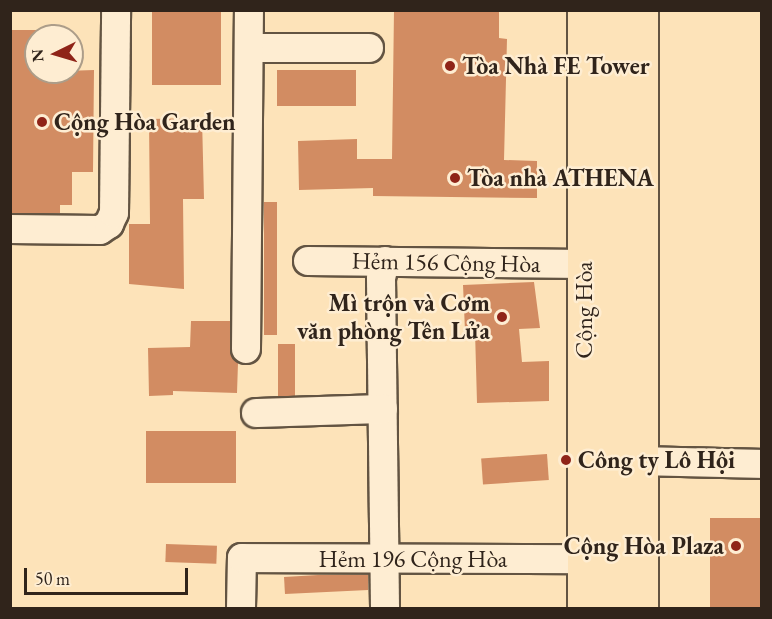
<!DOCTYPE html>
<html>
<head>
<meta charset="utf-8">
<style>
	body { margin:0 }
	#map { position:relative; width:772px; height:619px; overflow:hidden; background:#fde3b9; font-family:"EB Garamond",serif }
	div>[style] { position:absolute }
	.building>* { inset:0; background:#d28c62; transform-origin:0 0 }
	.roads { filter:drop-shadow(2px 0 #635442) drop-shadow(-2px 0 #635442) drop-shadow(0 2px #635442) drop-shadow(0 -2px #635442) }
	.minor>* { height:28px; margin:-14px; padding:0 14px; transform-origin:14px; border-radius:14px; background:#feedd2 }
	.major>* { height:33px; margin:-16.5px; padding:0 16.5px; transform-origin:16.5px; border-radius:16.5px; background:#fde3b9 }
	.dots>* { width:16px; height:16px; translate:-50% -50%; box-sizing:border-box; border:3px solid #feedd2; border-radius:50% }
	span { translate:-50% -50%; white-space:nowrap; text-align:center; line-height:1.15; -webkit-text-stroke:5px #feedd2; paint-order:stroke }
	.poi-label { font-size:24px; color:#30241b; font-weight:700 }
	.left { translate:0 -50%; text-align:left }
	.right { translate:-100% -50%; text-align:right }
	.street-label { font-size:24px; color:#30241b }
	.frame { position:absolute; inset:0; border:12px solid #30241b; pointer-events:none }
	.north { position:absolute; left:24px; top:24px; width:60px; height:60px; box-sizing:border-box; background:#feedd2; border:2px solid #ac9d89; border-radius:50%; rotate:265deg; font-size:16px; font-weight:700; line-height:24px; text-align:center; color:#30241b }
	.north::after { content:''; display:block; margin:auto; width:21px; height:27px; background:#8f2418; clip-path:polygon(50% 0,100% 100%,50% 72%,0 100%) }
	.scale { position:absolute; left:24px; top:568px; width:164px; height:27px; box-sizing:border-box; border:3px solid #30241b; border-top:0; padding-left:8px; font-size:18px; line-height:21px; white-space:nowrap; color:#30241b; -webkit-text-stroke:4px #feedd2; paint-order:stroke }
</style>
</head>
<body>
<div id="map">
	<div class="building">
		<div style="left:152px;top:10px;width:69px;height:75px"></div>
		<div style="clip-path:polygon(394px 10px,499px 10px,499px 38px,507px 39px,504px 160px,537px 161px,537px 198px,373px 196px,373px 188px,299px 190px,298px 141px,357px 139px,357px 159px,392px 159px)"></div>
		<div style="clip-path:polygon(10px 30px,36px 30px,36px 72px,94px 70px,93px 172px,72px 172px,72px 205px,60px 205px,60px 213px,10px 213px)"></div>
		<div style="left:277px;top:70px;width:79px;height:36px"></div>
		<div style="clip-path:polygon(202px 118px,204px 199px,183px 199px,184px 289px,129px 284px,129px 224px,150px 224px,149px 119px)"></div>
		<div style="left:264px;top:202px;width:13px;height:133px"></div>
		<div style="clip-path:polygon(534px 282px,540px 328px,519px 329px,522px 362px,549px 361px,549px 401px,477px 403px,475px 331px,465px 331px,463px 285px)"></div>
		<div style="clip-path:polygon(191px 321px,230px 321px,230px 349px,238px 363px,237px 393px,173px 391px,173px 395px,149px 396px,148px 348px,190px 347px)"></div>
		<div style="left:278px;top:344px;width:17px;height:52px"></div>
		<div style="left:146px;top:431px;width:90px;height:52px"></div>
		<div style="left:547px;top:454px;width:26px;height:66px;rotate:86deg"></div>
		<div style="left:710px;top:518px;width:52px;height:91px"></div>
		<div style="left:166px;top:544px;width:51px;height:18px;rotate:2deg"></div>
		<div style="clip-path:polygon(318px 575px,368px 575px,368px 590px,285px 594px,284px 577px)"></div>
	</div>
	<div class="roads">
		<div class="minor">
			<div style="left:249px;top:48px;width:120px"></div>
			<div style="left:10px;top:229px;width:90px;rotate:0.6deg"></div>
			<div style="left:100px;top:230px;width:11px;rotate:-34deg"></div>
			<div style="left:109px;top:224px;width:12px;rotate:-66deg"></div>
			<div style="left:114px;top:213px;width:203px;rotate:-89.4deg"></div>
			<div style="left:308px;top:261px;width:276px;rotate:0.6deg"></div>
			<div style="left:385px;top:261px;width:18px;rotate:103deg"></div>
			<div style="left:381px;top:279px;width:329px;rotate:89.3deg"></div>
			<div style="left:246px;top:349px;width:339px;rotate:-89.5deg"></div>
			<div style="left:256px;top:413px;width:127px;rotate:-1.8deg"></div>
			<div style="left:641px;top:461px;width:121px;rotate:1.4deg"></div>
			<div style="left:241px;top:608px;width:50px;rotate:-88.9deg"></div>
			<div style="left:242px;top:558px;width:342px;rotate:0.2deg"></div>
		</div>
		<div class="major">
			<div style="left:584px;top:10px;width:598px;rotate:90deg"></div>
			<div style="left:612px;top:10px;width:598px;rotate:90deg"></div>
			<div style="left:641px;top:608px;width:598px;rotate:-90deg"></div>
		</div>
	</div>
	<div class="dots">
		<div style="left:450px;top:66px;background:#8f2418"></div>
		<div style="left:42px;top:122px;background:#8f2418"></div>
		<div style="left:455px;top:178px;background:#8f2418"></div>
		<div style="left:502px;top:317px;background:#8f2418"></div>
		<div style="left:566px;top:460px;background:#8f2418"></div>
		<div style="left:736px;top:546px;background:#8f2418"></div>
	</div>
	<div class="poi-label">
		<span class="left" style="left:462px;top:66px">Tòa Nhà FE Tower</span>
		<span class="left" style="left:54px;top:122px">Cộng Hòa Garden</span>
		<span class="left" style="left:467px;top:178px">Tòa nhà ATHENA</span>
		<span class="right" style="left:490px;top:317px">Mì trộn và Cơm<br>văn phòng Tên Lửa</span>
		<span class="left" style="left:578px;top:460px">Công ty Lô Hội</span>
		<span class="right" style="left:724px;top:546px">Cộng Hòa Plaza</span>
	</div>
	<div class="street-label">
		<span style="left:446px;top:262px;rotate:1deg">Hẻm 156 Cộng Hòa</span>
		<span style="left:584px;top:310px;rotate:-90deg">Cộng Hòa</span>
		<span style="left:413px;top:559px">Hẻm 196 Cộng Hòa</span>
	</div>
	<div class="frame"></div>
	<div class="north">N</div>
	<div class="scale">50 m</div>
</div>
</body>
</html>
